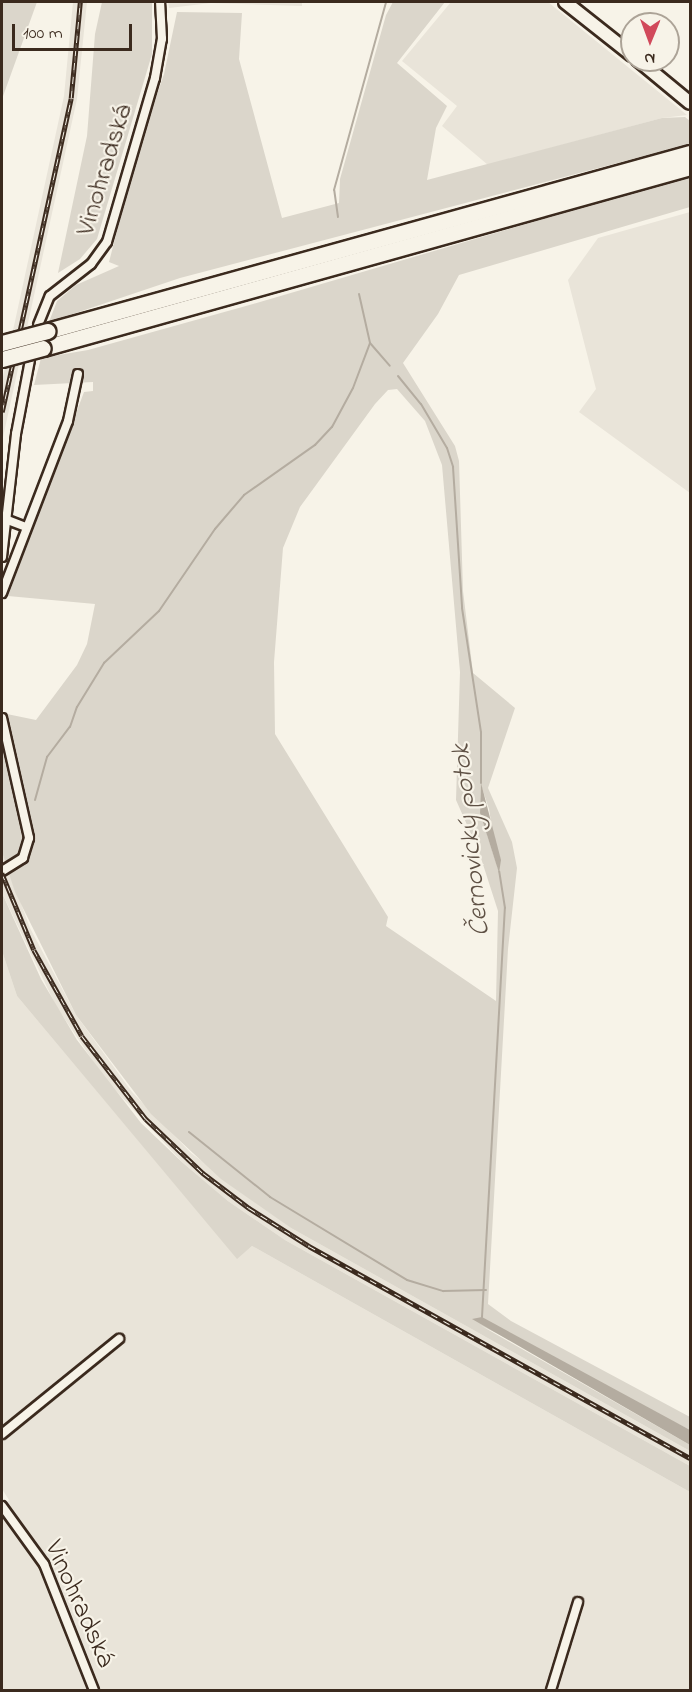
<!DOCTYPE html>
<html>
<head>
<meta charset="utf-8">
<style>
	body { margin:0 }
	#map { position:relative; width:692px; height:1692px; overflow:hidden; background:#f7f3e8; font-family:"Indie Flower",sans-serif }
	div>[style] { position:absolute }
	.built>* { inset:0; background:#e9e4d9 }
	.green>* { inset:0; background:#dbd6cb }
	.water>* { inset:0; background:#b4aca0 }
	.stream>* { height:2px; margin:-1px; padding:0 1px; transform-origin:1px; border-radius:1px; background:#b4aca0 }
	.roads { filter:drop-shadow(2px 0 #3b2a1e) drop-shadow(-2px 0 #3b2a1e) drop-shadow(0 2px #3b2a1e) drop-shadow(0 -2px #3b2a1e) }
	.minor>* { height:8px; margin:-4px; padding:0 4px; transform-origin:4px; border-radius:4px; background:#f7f3e8 }
	.secondary>* { height:12px; margin:-6px; padding:0 6px; transform-origin:6px; border-radius:6px; background:#f7f3e8 }
	.motorway>* { height:15px; margin:-7.5px; padding:0 7.5px; transform-origin:7.5px; border-radius:7.5px; background:#f7f3e8 }
	.rail>* { height:4.5px; margin-top:-2.25px; transform-origin:0; background:repeating-linear-gradient(90deg,#f7f3e8 0 7px,#3b2a1e 0 14px); box-sizing:border-box; border-block:2px solid #3b2a1e }
	.bridges { filter:drop-shadow(2px 0 #3b2a1e) drop-shadow(-2px 0 #3b2a1e) drop-shadow(0 2px #3b2a1e) drop-shadow(0 -2px #3b2a1e) }
	.motorway-bridge>* { height:15px; margin:-7.5px; padding:0 7.5px; transform-origin:7.5px; border-radius:7.5px; background:#f7f3e8 }
	span { translate:-50% -50%; white-space:nowrap; text-align:center; line-height:1.15; -webkit-text-stroke:4.5px #f7f3e8; paint-order:stroke }
	.street-label { font-size:27px; color:#3b2a1e }
	.water-label { font-size:28px; color:#5f5145; font-style:italic }
	.frame { position:absolute; inset:0; border:3px solid #3b2a1e; pointer-events:none }
	.north { position:absolute; left:620px; top:12px; width:60px; height:60px; box-sizing:border-box; background:#f7f3e8; border:2px solid #aca397; border-radius:50%; rotate:181deg; font-size:16px; font-weight:700; line-height:24px; text-align:center; color:#3b2a1e }
	.north::after { content:''; display:block; margin:auto; width:21px; height:27px; background:#d1495b; clip-path:polygon(50% 0,100% 100%,50% 72%,0 100%) }
	.scale { position:absolute; left:12px; top:24px; width:120px; height:27px; box-sizing:border-box; border:3px solid #3b2a1e; border-top:0; padding-left:8px; font-size:18px; line-height:21px; white-space:nowrap; color:#3b2a1e; -webkit-text-stroke:4px #f7f3e8; paint-order:stroke }
</style>
</head>
<body>
<div id="map">
	<div class="built">
		<div style="clip-path:polygon(73px 2px,87px 2px,77px 99px,2px 442px,2px 381px,64px 96px)"></div>
		<div style="clip-path:polygon(168px 2px,302px 2px,302px 6px,211px 3px,169px 8px)"></div>
		<div style="clip-path:polygon(451px 2px,548px 2px,687px 115px,662px 118px,488px 165px,442px 126px,457px 106px,402px 61px)"></div>
		<div style="clip-path:polygon(690px 212px,690px 493px,579px 412px,596px 389px,568px 280px,598px 238px)"></div>
		<div style="clip-path:polygon(2px 852px,30px 928px,76px 1015px,132px 1092px,191px 1153px,291px 1228px,690px 1451px,690px 1466px,285px 1240px,228px 1201px,183px 1163px,105px 1079px,56px 1006px,2px 893px)"></div>
		<div style="clip-path:polygon(2px 951px,17px 996px,237px 1258px,252px 1246px,690px 1492px,690px 1690px,2px 1690px,2px 1508px,9px 1500px,2px 1489px)"></div>
	</div>
	<div class="green">
		<div style="clip-path:polygon(2px 2px,37px 2px,2px 99px)"></div>
		<div style="clip-path:polygon(102px 2px,152px 2px,152px 54px,97px 239px,80px 259px,58px 273px,87px 136px,95px 34px)"></div>
		<div style="clip-path:polygon(393px 2px,445px 2px,397px 63px,447px 106px,436px 128px,427px 180px,662px 118px,685px 117px,690px 121px,690px 144px,180px 278px,49px 322px,57px 301px,76px 285px,119px 266px,109px 262px,138px 150px,164px 74px,177px 12px,242px 13px,239px 59px,282px 218px,339px 203px,340px 179px,386px 15px)"></div>
		<div style="clip-path:polygon(evenodd,690px 176px,690px 207px,459px 275px,438px 314px,403px 363px,455px 446px,459px 461px,463px 591px,473px 673px,515px 708px,488px 788px,512px 842px,517px 868px,508px 949px,488px 1304px,511px 1321px,690px 1417px,690px 1430px,480px 1325px,690px 1445px,690px 1451px,291px 1228px,221px 1179px,151px 1114px,76px 1015px,15px 892px,2px 852px,2px 713px,36px 720px,77px 665px,87px 644px,95px 604px,8px 596px,84px 392px,93px 391px,93px 382px,34px 385px,41px 358px,88px 350px,253px 304px,690px 176px,397px 389px,425px 421px,442px 465px,460px 672px,456px 800px,479px 852px,498px 911px,496px 1001px,386px 926px,388px 917px,275px 734px,274px 662px,283px 548px,300px 507px,375px 404px,388px 390px,397px 389px,690px 176px,481px 785px,489px 809px,499px 872px,480px 813px,481px 785px)"></div>
		<div style="clip-path:polygon(2px 893px,41px 979px,77px 1040px,141px 1123px,183px 1163px,228px 1201px,285px 1240px,690px 1466px,690px 1492px,252px 1246px,237px 1259px,17px 996px,2px 951px)"></div>
	</div>
	<div class="water">
		<div style="clip-path:polygon(481px 783px,501px 860px,499px 873px,480px 813px)"></div>
		<div style="clip-path:polygon(482px 1317px,690px 1430px,690px 1445px,472px 1319px)"></div>
	</div>
	<div class="stream">
		<div style="left:338px;top:217px;width:27px;rotate:-98deg"></div>
		<div style="left:334px;top:190px;width:195px;rotate:-74.5deg"></div>
		<div style="left:359px;top:294px;width:50px;rotate:77.3deg"></div>
		<div style="left:370px;top:343px;width:30px;rotate:49deg"></div>
		<div style="left:398px;top:376px;width:36px;rotate:51deg"></div>
		<div style="left:421px;top:404px;width:51px;rotate:59.4deg"></div>
		<div style="left:447px;top:448px;width:20px;rotate:72deg"></div>
		<div style="left:453px;top:467px;width:141px;rotate:86.3deg"></div>
		<div style="left:462px;top:608px;width:125px;rotate:81.3deg"></div>
		<div style="left:481px;top:732px;width:51px;rotate:90deg"></div>
		<div style="left:35px;top:800px;width:45px;rotate:-74.4deg"></div>
		<div style="left:47px;top:757px;width:38px;rotate:-53deg"></div>
		<div style="left:70px;top:727px;width:21px;rotate:-71deg"></div>
		<div style="left:77px;top:707px;width:52px;rotate:-58.5deg"></div>
		<div style="left:104px;top:663px;width:76px;rotate:-43.4deg"></div>
		<div style="left:159px;top:611px;width:99px;rotate:-55.7deg"></div>
		<div style="left:215px;top:529px;width:45px;rotate:-49.5deg"></div>
		<div style="left:244px;top:495px;width:87px;rotate:-35.2deg"></div>
		<div style="left:315px;top:445px;width:25px;rotate:-47deg"></div>
		<div style="left:332px;top:427px;width:44px;rotate:-61.7deg"></div>
		<div style="left:353px;top:388px;width:48px;rotate:-69.3deg"></div>
		<div style="left:189px;top:1132px;width:104px;rotate:38.7deg"></div>
		<div style="left:270px;top:1197px;width:160px;rotate:31.2deg"></div>
		<div style="left:407px;top:1280px;width:38px;rotate:17deg"></div>
		<div style="left:443px;top:1291px;width:43px;rotate:-1.3deg"></div>
		<div style="left:482px;top:1317px;width:410px;rotate:-86.8deg"></div>
		<div style="left:505px;top:908px;width:37px;rotate:-99deg"></div>
	</div>
	<div class="roads">
		<div class="minor">
			<div style="left:38px;top:325px;width:31px;rotate:-68deg"></div>
			<div style="left:50px;top:296px;width:52px;rotate:-38deg"></div>
			<div style="left:91px;top:264px;width:27px;rotate:-54deg"></div>
			<div style="left:107px;top:242px;width:171px;rotate:-73.7deg"></div>
			<div style="left:155px;top:78px;width:40px;rotate:-80deg"></div>
			<div style="left:162px;top:39px;width:37px;rotate:-93deg"></div>
			<div style="left:5px;top:519px;width:22px;rotate:21deg"></div>
			<div style="left:2px;top:557px;width:124px;rotate:-83.5deg"></div>
			<div style="left:16px;top:434px;width:75px;rotate:-79.3deg"></div>
			<div style="left:2px;top:593px;width:184px;rotate:-69deg"></div>
			<div style="left:68px;top:421px;width:48px;rotate:-78deg"></div>
			<div style="left:2px;top:718px;width:123px;rotate:77.3deg"></div>
			<div style="left:29px;top:838px;width:21px;rotate:107deg"></div>
			<div style="left:23px;top:858px;width:25px;rotate:148deg"></div>
			<div style="left:2px;top:1434px;width:151px;rotate:-39.1deg"></div>
			<div style="left:2px;top:1506px;width:72px;rotate:54.1deg"></div>
			<div style="left:44px;top:1564px;width:136px;rotate:68.4deg"></div>
			<div style="left:551px;top:1690px;width:92px;rotate:-72.9deg"></div>
		</div>
		<div class="secondary">
			<div style="left:565px;top:2px;width:85px;rotate:38.3deg"></div>
			<div style="left:638px;top:60px;width:67px;rotate:39.6deg"></div>
		</div>
		<div class="motorway">
			<div style="left:47px;top:331px;width:667px;rotate:-15.47deg"></div>
			<div style="left:43px;top:348px;width:672px;rotate:-15.63deg"></div>
		</div>
	</div>
	<div class="rail">
		<div style="left:2px;top:412px;width:321px;rotate:-77.6deg"></div>
		<div style="left:71px;top:98px;width:96px;rotate:-84.6deg"></div>
		<div style="left:2px;top:873px;width:83px;rotate:67.4deg"></div>
		<div style="left:34px;top:950px;width:98px;rotate:60.8deg"></div>
		<div style="left:82px;top:1036px;width:105px;rotate:52.4deg"></div>
		<div style="left:146px;top:1119px;width:79px;rotate:43.5deg"></div>
		<div style="left:203px;top:1173px;width:58px;rotate:37.3deg"></div>
		<div style="left:249px;top:1208px;width:71px;rotate:32.3deg"></div>
		<div style="left:309px;top:1246px;width:436px;rotate:29.1deg"></div>
	</div>
	<div class="bridges">
		<div class="motorway-bridge">
			<div style="left:2px;top:343px;width:47px;rotate:-14.9deg"></div>
			<div style="left:2px;top:359px;width:42px;rotate:-15deg"></div>
		</div>
	</div>
	<div class="street-label">
		<span style="left:105px;top:170px;rotate:-73deg">Vinohradská</span>
		<span style="left:79px;top:1604px;rotate:66deg">Vinohradská</span>
	</div>
	<div class="water-label">
		<span style="left:472px;top:840px;rotate:-96deg">Černovický potok</span>
	</div>
	<div class="frame"></div>
	<div class="north">N</div>
	<div class="scale">100 m</div>
</div>
</body>
</html>
